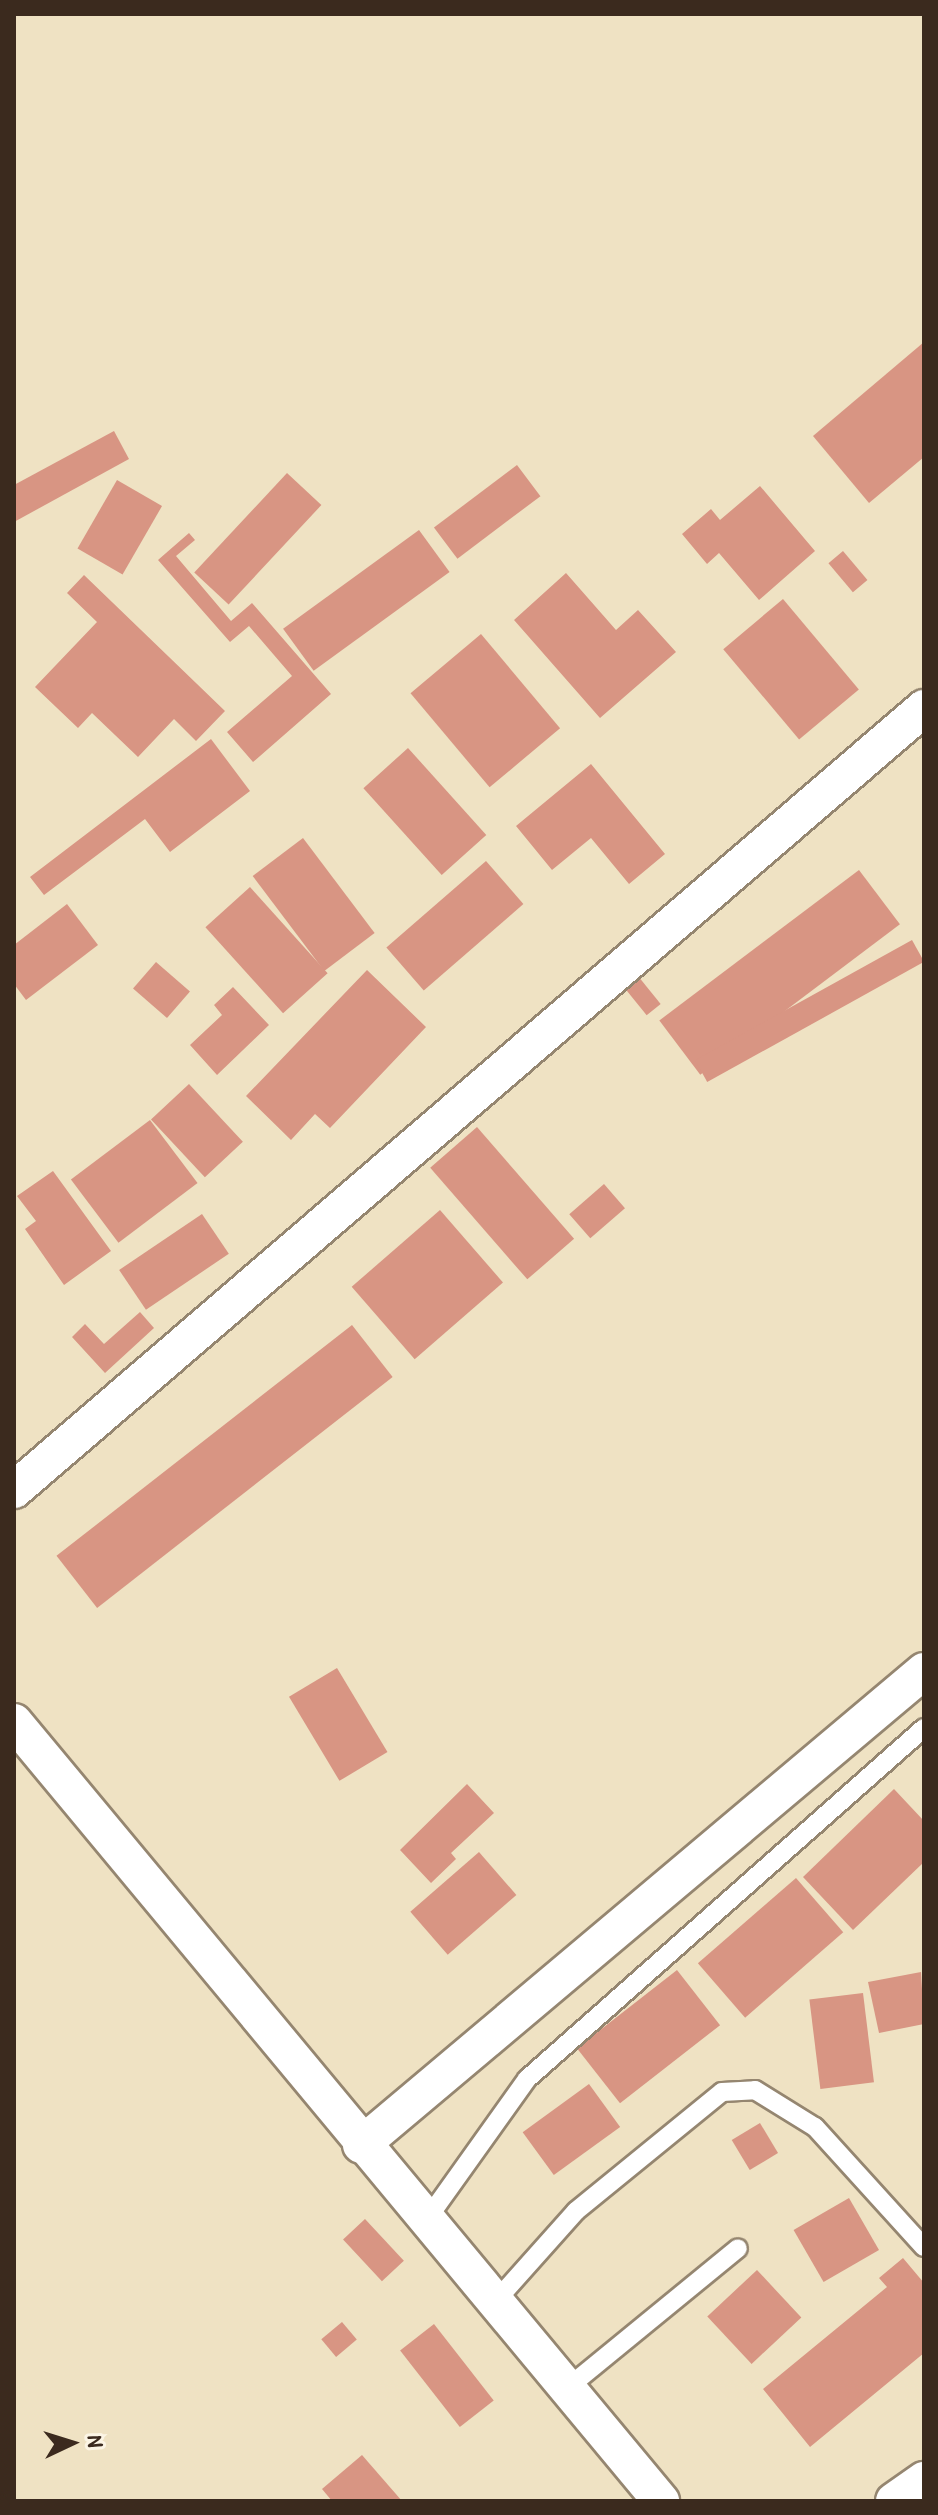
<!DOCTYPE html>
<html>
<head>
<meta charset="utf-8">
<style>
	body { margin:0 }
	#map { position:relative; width:938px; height:2515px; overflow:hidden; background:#efe2c3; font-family:"Patrick Hand",sans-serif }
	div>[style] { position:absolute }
	.building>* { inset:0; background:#d89583; transform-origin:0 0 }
	.roads { filter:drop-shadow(2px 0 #958670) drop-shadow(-2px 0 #958670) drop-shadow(0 2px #958670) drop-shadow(0 -2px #958670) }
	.lane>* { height:18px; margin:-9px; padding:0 9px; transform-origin:9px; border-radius:9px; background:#fff }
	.street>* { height:36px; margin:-18px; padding:0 18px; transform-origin:18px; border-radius:18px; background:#fff }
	span { translate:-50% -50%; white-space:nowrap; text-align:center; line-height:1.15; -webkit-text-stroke:8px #fcf5e5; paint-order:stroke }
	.frame { position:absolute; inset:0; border:16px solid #3b2a1e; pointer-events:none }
	.north { position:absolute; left:32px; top:2403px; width:80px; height:80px; -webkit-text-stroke:6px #fcf5e5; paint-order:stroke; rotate:86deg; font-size:22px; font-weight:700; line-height:32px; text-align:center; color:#3b2a1e }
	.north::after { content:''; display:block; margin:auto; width:28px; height:36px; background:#3b2a1e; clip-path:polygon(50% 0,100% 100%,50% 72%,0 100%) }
</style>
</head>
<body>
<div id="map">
	<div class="building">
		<div style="clip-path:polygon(924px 342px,924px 457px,869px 503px,813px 436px)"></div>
		<div style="clip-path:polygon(114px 431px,129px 459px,14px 522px,14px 485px)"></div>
		<div style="left:517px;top:465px;width:39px;height:104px;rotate:53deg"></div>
		<div style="left:287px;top:473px;width:47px;height:136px;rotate:43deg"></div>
		<div style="left:117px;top:480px;width:52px;height:79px;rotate:30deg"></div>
		<div style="clip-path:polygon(760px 486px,815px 551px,759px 600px,719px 553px,707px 564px,682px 534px,711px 509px,720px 520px)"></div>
		<div style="left:419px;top:530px;width:52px;height:168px;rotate:54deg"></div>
		<div style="clip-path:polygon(189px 533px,195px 540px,176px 556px,231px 621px,252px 603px,331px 694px,253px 762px,227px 732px,292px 676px,249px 626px,230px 642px,158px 560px)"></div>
		<div style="left:843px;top:551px;width:38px;height:19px;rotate:50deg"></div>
		<div style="clip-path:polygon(566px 573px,616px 630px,638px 610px,676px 652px,600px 718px,514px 620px)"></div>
		<div style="clip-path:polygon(84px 575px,225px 711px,196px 741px,174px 719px,138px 757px,92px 713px,78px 728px,35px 687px,97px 622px,67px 593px)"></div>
		<div style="left:783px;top:599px;width:118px;height:78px;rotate:50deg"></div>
		<div style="left:481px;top:634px;width:123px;height:92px;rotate:50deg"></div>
		<div style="clip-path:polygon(211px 739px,250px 791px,170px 852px,145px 819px,44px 895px,30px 877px)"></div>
		<div style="left:408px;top:748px;width:117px;height:60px;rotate:48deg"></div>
		<div style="clip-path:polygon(591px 764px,665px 854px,629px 884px,591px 838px,552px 870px,516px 826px)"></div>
		<div style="left:303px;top:838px;width:119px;height:63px;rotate:53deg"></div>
		<div style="left:486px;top:861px;width:57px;height:132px;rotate:49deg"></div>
		<div style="left:859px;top:870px;width:68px;height:250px;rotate:53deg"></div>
		<div style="left:250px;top:887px;width:116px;height:60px;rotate:48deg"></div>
		<div style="clip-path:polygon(67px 904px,98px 945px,26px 1000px,14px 984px,14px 945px)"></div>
		<div style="left:912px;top:940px;width:25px;height:248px;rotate:61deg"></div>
		<div style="left:156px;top:962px;width:45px;height:35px;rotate:41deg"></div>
		<div style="clip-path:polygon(367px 970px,426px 1027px,330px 1128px,315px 1114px,291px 1140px,246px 1096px)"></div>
		<div style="left:638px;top:976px;width:36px;height:18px;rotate:51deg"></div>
		<div style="clip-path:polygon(233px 987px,269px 1025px,217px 1075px,190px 1045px,222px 1015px,214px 1005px)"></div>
		<div style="left:189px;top:1084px;width:79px;height:52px;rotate:47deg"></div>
		<div style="left:150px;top:1120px;width:79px;height:99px;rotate:53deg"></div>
		<div style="left:477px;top:1127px;width:148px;height:62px;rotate:49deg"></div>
		<div style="clip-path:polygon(53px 1171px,111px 1251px,64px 1285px,25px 1229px,36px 1221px,17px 1196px)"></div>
		<div style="left:604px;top:1184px;width:32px;height:46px;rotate:49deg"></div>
		<div style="left:440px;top:1210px;width:96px;height:117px;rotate:49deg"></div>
		<div style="left:202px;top:1214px;width:48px;height:100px;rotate:56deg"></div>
		<div style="clip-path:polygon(140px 1312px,154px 1328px,105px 1373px,72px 1337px,85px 1324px,104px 1344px)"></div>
		<div style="left:352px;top:1325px;width:66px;height:375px;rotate:52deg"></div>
		<div style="left:337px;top:1668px;width:98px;height:56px;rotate:59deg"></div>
		<div style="clip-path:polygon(467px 1784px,494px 1813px,451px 1853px,456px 1859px,431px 1883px,400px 1850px)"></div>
		<div style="clip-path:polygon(894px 1789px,924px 1821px,924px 1862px,853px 1930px,803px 1877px)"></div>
		<div style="left:479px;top:1852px;width:57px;height:91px;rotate:49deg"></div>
		<div style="left:796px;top:1878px;width:72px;height:130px;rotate:49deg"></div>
		<div style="left:677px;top:1970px;width:70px;height:127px;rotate:52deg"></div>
		<div style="clip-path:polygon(921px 1972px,924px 2024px,879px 2033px,868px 1982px)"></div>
		<div style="left:863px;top:1993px;width:90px;height:54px;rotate:83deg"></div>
		<div style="left:589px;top:2084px;width:53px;height:82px;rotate:54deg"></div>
		<div style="left:760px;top:2123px;width:35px;height:33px;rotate:59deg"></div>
		<div style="left:849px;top:2198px;width:60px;height:64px;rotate:60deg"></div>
		<div style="left:365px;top:2219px;width:57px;height:30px;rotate:47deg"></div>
		<div style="clip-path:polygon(903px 2258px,924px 2283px,924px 2353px,810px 2447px,763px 2389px,887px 2287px,879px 2278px)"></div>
		<div style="left:757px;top:2270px;width:65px;height:68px;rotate:47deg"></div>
		<div style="left:342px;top:2322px;width:23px;height:27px;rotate:50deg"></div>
		<div style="left:434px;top:2324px;width:97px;height:43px;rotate:52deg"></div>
		<div style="clip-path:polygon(362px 2455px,402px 2501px,332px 2501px,322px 2489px)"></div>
	</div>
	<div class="roads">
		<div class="lane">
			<div style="left:425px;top:2222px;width:176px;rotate:-54.5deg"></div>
			<div style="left:527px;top:2079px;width:530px;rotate:-41.48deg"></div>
			<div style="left:494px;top:2303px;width:123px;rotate:-48.3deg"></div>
			<div style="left:576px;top:2211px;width:188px;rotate:-39.2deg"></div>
			<div style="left:722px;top:2092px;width:33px;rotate:-3deg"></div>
			<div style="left:755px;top:2090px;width:70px;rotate:31.7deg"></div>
			<div style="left:815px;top:2127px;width:162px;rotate:47.8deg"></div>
			<div style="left:566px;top:2389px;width:222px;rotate:-39.3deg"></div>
		</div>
		<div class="street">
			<div style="left:14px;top:1490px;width:1200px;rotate:-40.67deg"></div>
			<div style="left:14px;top:1722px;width:1013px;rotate:50.29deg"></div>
			<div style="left:361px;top:2145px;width:736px;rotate:-40.09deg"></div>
			<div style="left:894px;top:2501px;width:37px;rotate:-35deg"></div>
		</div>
	</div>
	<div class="frame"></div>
	<div class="north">N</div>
</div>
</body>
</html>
